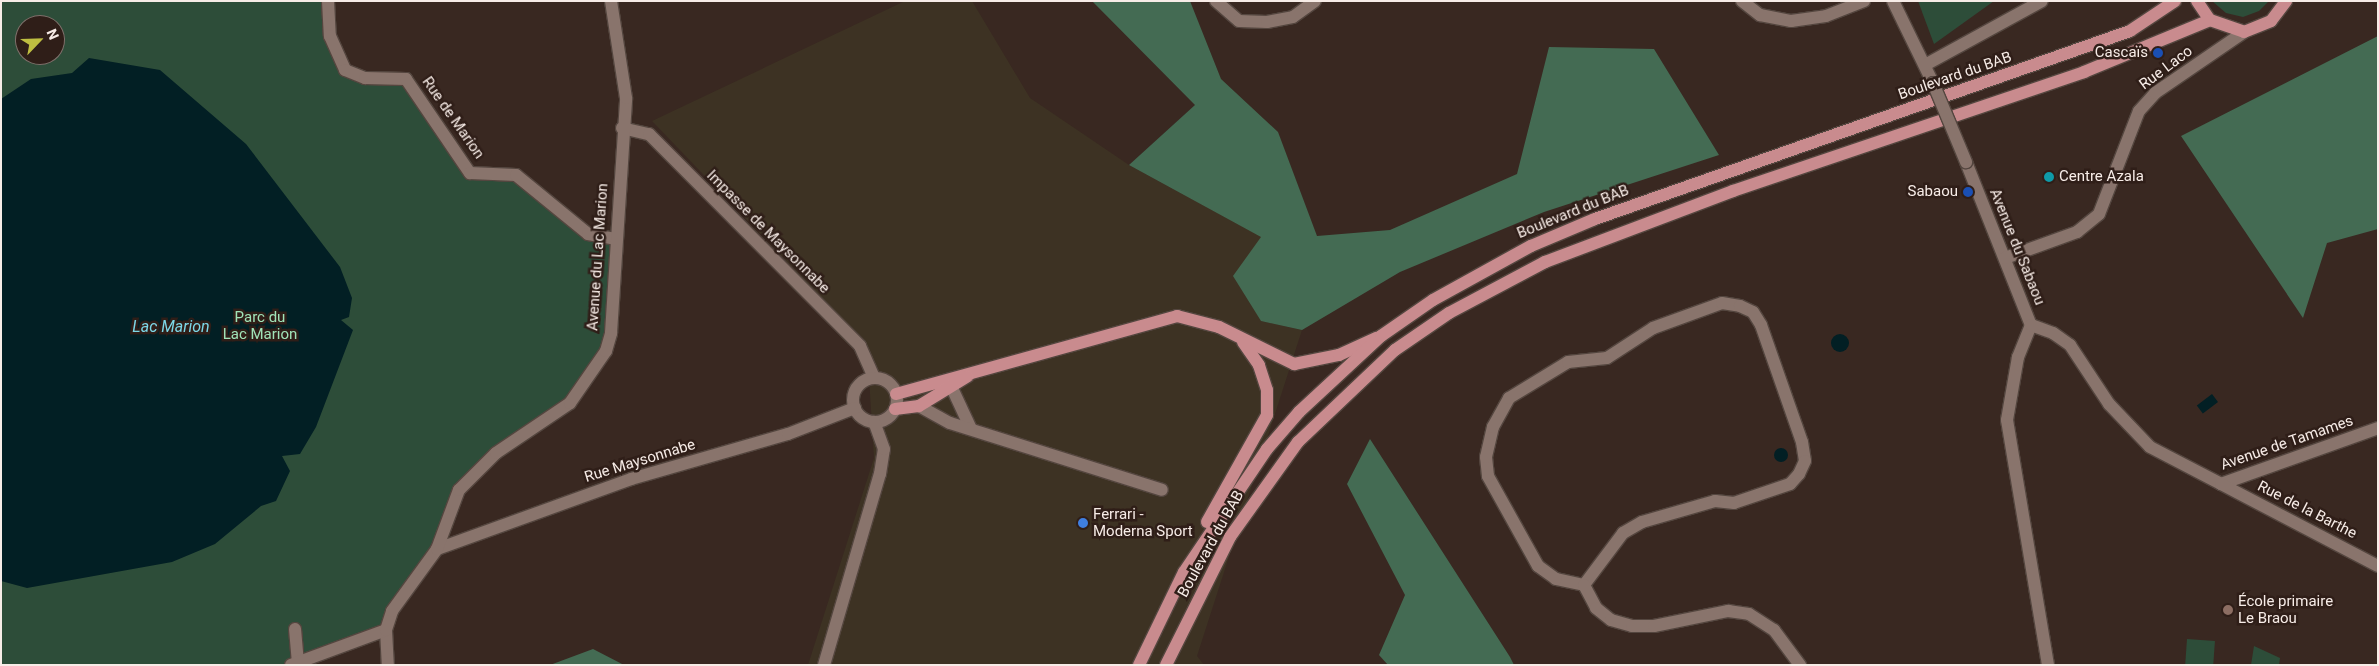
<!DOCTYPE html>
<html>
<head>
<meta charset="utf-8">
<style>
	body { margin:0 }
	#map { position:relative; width:2379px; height:666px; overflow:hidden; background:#392821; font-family:Roboto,sans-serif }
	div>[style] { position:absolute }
	.industrial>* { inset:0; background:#3d3223 }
	.green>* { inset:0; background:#2d4d39; transform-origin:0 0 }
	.forest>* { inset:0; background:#446b53 }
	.water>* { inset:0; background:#021f24; transform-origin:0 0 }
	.round { border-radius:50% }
	.roads { filter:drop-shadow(1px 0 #54463f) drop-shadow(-1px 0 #54463f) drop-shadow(0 1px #54463f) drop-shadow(0 -1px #54463f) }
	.street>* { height:12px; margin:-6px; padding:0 6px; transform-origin:6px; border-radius:6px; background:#89746c }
	.street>.ring { margin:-6px; padding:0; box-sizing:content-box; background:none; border:12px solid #89746c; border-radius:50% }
	.primary>* { height:12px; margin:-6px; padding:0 6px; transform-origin:6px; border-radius:6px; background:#c98b8e }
	.bridges { filter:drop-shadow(1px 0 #54463f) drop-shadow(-1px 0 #54463f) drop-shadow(0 1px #54463f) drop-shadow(0 -1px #54463f) }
	.street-bridge>* { height:12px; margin:-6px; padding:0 6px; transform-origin:6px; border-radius:6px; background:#89746c }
	.dots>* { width:14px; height:14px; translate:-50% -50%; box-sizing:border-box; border:2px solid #2f1e18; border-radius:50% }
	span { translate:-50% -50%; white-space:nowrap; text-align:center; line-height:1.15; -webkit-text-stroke:5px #2f1e18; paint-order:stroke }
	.poi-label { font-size:15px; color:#f7ece7 }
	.right { translate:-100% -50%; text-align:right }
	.left { translate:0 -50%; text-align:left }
	.street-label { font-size:15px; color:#f7ece7 }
	.park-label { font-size:15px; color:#a0e3b8 }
	.water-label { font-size:16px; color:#7cd7e7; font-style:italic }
	.frame { position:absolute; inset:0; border:2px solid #f7ece7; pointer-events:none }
	.north { position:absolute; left:15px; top:15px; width:50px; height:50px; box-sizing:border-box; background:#2f1e18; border:1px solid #7f706b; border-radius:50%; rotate:66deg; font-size:14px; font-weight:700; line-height:20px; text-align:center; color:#f7ece7 }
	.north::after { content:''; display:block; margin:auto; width:18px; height:22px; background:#bfbe41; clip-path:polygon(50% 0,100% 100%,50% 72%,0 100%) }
</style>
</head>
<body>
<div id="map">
	<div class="industrial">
		<div style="clip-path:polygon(905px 1px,972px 1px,1030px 98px,1129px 165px,1262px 237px,1261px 321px,1302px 330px,1197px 656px,1204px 665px,808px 665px,874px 458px,867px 345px,652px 121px)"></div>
	</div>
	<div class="green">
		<div style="clip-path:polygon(evenodd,1px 1px,328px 1px,345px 70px,406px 79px,470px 173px,516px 175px,588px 234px,617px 239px,611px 333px,596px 371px,459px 490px,437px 549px,386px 630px,291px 665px,1px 665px,1px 1px,25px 25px,55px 25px,55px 55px,25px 55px,25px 25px)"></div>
		<div style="clip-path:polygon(1918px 1px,1994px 1px,1934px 44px)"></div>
		<div style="clip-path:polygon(2212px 1px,2269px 1px,2259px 11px,2243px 17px,2226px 13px)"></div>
		<div style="left:2187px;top:639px;width:28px;height:26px;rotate:4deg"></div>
		<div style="clip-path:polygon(2254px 646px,2280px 658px,2279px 665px,2251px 665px)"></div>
	</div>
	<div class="forest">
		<div style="clip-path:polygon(1092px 1px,1190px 1px,1221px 79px,1278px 132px,1317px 236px,1390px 230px,1517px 174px,1549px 47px,1654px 49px,1719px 155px,1544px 212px,1400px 272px,1302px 330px,1261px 321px,1233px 276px,1261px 237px,1129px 165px,1195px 105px)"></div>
		<div style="clip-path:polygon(2378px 36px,2378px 229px,2327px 243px,2303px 318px,2181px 136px)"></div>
		<div style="clip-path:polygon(1370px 439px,1510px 657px,1514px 665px,1388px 665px,1379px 655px,1405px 595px,1347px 484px)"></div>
		<div style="clip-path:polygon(593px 649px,624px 665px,550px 665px)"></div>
	</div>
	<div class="water">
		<div style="clip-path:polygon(89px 58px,160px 70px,246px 144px,340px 267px,352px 298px,349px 317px,341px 320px,353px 330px,316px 427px,300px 454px,282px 456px,290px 471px,276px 501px,261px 506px,215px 544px,172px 562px,27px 588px,1px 581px,1px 99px,31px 79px,72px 73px)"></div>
		<div class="round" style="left:1831px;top:334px;width:18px;height:18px"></div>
		<div style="left:2212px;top:394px;width:10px;height:19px;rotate:53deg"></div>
		<div class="round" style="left:1774px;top:448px;width:14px;height:14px"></div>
	</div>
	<div class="roads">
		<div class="street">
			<div style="left:328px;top:1px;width:35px;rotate:87deg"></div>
			<div style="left:330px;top:36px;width:37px;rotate:66deg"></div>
			<div style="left:345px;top:70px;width:22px;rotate:22deg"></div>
			<div style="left:365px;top:78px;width:41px;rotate:1.4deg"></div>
			<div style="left:406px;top:79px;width:114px;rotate:55.8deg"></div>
			<div style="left:470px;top:173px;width:46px;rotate:2.5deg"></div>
			<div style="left:516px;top:175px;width:93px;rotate:39.3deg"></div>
			<div style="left:588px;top:234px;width:29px;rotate:10deg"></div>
			<div style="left:1216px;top:1px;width:30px;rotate:41deg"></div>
			<div style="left:1239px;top:21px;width:28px;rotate:2deg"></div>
			<div style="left:1267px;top:22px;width:26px;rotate:-11deg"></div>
			<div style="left:1293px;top:17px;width:27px;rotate:-36deg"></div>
			<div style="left:1742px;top:1px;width:23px;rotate:38deg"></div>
			<div style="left:1760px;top:15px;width:32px;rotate:11deg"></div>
			<div style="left:1791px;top:21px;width:35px;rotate:-8deg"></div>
			<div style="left:1826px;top:16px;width:41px;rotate:-21.5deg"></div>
			<div style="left:1893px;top:1px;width:91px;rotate:64deg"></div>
			<div style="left:1925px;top:65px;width:133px;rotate:-28.7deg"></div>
			<div style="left:622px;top:128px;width:28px;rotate:13deg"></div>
			<div style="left:649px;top:134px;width:299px;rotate:45.1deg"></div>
			<div style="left:860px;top:346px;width:35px;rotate:66deg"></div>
			<div style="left:1966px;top:162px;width:175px;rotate:68.3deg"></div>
			<div style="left:2031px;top:325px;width:35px;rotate:112deg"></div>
			<div style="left:2018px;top:357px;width:64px;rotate:99.9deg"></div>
			<div style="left:2007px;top:420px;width:248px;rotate:80.5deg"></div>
			<div style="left:2005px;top:258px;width:77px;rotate:-19.9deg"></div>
			<div style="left:2077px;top:232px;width:28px;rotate:-39deg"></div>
			<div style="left:2099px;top:214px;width:110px;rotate:-68.8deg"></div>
			<div style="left:2139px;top:111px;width:24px;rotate:-48deg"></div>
			<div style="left:2155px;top:93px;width:108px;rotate:-34.4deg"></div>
			<div style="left:2031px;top:325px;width:23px;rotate:20deg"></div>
			<div style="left:2053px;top:333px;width:21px;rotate:35deg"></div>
			<div style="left:2070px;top:345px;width:71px;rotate:56.5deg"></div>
			<div style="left:2109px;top:404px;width:59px;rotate:46.4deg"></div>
			<div style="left:2150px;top:447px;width:80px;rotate:27.5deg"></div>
			<div style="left:2221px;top:484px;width:167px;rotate:-19.6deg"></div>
			<div class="ring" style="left:853px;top:378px;width:32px;height:32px"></div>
			<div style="left:940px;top:384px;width:13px;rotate:18deg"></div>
			<div style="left:952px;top:388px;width:45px;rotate:65.1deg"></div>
			<div style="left:919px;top:406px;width:35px;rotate:29deg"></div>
			<div style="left:950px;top:423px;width:222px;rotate:17.5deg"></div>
			<div style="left:2221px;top:484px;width:177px;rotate:27.6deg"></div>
			<div style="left:437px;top:549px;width:206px;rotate:-19.8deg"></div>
			<div style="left:631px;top:479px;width:163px;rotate:-16deg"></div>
			<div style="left:788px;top:434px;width:72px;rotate:-21.2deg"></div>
			<div style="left:1584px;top:585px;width:29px;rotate:-168deg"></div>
			<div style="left:1556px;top:579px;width:22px;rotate:-144deg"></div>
			<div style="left:1538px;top:566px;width:103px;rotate:-119.1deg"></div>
			<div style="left:1488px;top:476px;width:19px;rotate:-96deg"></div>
			<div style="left:1486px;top:457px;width:31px;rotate:-77deg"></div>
			<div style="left:1493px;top:427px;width:33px;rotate:-61deg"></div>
			<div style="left:1509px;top:398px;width:69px;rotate:-31.4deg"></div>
			<div style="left:1568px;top:362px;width:39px;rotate:-6deg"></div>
			<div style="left:1607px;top:358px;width:55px;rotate:-33.1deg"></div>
			<div style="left:1653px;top:328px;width:73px;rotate:-19.9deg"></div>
			<div style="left:1722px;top:303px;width:18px;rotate:9deg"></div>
			<div style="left:1740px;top:306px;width:14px;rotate:25deg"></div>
			<div style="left:1753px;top:312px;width:15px;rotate:58deg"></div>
			<div style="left:1761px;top:325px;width:124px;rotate:70.7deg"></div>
			<div style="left:1802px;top:442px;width:19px;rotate:81deg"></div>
			<div style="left:1805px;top:461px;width:14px;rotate:115deg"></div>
			<div style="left:1799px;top:474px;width:13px;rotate:132deg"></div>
			<div style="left:1790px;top:484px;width:59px;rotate:161.3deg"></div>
			<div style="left:1734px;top:503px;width:19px;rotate:-174deg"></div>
			<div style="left:1715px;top:501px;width:76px;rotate:164deg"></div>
			<div style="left:1642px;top:522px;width:22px;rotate:150deg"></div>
			<div style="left:1623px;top:533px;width:65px;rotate:126.9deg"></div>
			<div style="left:1584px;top:585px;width:26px;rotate:62deg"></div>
			<div style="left:1596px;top:608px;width:19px;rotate:39deg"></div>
			<div style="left:1611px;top:620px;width:22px;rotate:16deg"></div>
			<div style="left:1632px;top:626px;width:22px"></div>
			<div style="left:1654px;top:626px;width:76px;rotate:-11.5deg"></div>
			<div style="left:1728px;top:611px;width:21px;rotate:8deg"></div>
			<div style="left:1749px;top:614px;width:30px;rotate:33deg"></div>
			<div style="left:1774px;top:630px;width:44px;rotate:53.4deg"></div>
			<div style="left:295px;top:629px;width:33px;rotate:85deg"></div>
			<div style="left:386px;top:630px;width:35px;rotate:87deg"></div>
			<div style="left:291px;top:665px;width:101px;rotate:-20.2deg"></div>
			<div style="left:386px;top:630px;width:20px;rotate:-72deg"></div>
			<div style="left:392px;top:611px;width:77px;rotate:-54deg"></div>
			<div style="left:437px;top:549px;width:63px;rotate:-69.6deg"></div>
			<div style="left:459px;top:490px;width:52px;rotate:-45deg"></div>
			<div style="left:496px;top:453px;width:89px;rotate:-34deg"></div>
			<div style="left:570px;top:403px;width:63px;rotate:-55.3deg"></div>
			<div style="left:606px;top:351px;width:19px;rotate:-74deg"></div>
			<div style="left:611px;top:333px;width:235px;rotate:-86.3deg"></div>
			<div style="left:626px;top:98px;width:98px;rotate:-98.8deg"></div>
			<div style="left:824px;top:665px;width:199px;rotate:-73.7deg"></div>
			<div style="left:880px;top:474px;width:25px;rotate:-81deg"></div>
			<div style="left:884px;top:449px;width:29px;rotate:-110deg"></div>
		</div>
		<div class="primary">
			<div style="left:2197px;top:1px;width:23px;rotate:56deg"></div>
			<div style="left:2210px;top:20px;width:36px;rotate:19deg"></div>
			<div style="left:2244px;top:32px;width:29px;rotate:-22deg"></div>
			<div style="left:2271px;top:21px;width:25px;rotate:-53deg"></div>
			<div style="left:896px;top:394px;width:292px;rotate:-15.5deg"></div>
			<div style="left:1177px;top:316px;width:43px;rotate:14.7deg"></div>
			<div style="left:1219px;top:327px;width:84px;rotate:26.3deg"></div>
			<div style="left:1294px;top:364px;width:46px;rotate:-11.3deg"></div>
			<div style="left:1339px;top:355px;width:41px;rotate:-24.7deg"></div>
			<div style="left:895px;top:409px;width:24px;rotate:-7deg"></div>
			<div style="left:919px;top:406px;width:57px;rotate:-31.5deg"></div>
			<div style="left:1207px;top:522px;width:123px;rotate:-60.7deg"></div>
			<div style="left:1267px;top:415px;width:25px;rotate:-90deg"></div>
			<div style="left:1267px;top:390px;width:26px;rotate:-108deg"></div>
			<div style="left:1259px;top:365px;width:28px;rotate:-125deg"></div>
			<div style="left:1139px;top:665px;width:103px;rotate:-64.2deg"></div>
			<div style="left:1184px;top:572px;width:148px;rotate:-56deg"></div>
			<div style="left:1267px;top:449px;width:49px;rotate:-49.1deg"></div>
			<div style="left:1299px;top:412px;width:112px;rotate:-42.8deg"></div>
			<div style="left:1381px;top:336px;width:63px;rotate:-34.7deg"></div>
			<div style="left:1433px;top:300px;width:112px;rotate:-28.9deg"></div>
			<div style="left:1531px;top:246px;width:69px;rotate:-22.9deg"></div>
			<div style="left:1595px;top:219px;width:567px;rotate:-19.36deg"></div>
			<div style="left:2130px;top:31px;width:54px;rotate:-33.7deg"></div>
			<div style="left:1166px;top:665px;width:143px;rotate:-63.4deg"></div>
			<div style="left:1230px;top:537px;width:117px;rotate:-54.4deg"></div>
			<div style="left:1298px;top:442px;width:134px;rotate:-43.5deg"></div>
			<div style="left:1395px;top:350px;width:65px;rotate:-34.4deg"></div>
			<div style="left:1449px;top:313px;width:109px;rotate:-28deg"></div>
			<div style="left:1545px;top:262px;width:201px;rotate:-20.7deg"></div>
			<div style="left:1733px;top:191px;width:371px;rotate:-18.7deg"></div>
			<div style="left:2084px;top:72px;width:136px;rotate:-22.4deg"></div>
		</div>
	</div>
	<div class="bridges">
		<div class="street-bridge">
			<div style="left:1933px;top:83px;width:86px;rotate:67.3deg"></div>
		</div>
	</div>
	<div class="dots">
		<div style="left:2158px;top:53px;background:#1a4fb4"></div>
		<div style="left:2049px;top:177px;background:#0f9aa8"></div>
		<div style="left:1968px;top:192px;background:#1a4fb4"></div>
		<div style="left:1083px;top:523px;background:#3f7fe0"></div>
		<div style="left:2228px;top:610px;background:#8d6e63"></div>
	</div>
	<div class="poi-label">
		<span class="right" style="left:2148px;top:53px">Cascaïs</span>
		<span class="left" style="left:2059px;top:177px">Centre Azala</span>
		<span class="right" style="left:1958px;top:192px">Sabaou</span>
		<span class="left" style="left:1093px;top:523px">Ferrari -<br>Moderna Sport</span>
		<span class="left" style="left:2238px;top:610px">École primaire<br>Le Braou</span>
	</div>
	<div class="street-label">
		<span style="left:2166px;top:68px;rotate:-37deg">Rue Laco</span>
		<span style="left:1955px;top:76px;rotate:-19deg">Boulevard du BAB</span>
		<span style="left:453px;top:118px;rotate:55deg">Rue de Marion</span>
		<span style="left:1573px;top:212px;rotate:-22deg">Boulevard du BAB</span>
		<span style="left:768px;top:232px;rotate:45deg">Impasse de Maysonnabe</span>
		<span style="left:2017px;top:247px;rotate:68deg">Avenue du Sabaou</span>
		<span style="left:598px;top:257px;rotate:-86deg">Avenue du Lac Marion</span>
		<span style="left:2287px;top:443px;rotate:-19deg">Avenue de Tamames</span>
		<span style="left:640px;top:461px;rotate:-17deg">Rue Maysonnabe</span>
		<span style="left:2307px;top:510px;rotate:27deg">Rue de la Barthe</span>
		<span style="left:1211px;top:544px;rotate:-61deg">Boulevard du BAB</span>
	</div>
	<div class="park-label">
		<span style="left:260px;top:326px">Parc du<br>Lac Marion</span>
	</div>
	<div class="water-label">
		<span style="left:171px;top:327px">Lac Marion</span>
	</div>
	<div class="frame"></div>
	<div class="north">N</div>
</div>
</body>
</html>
